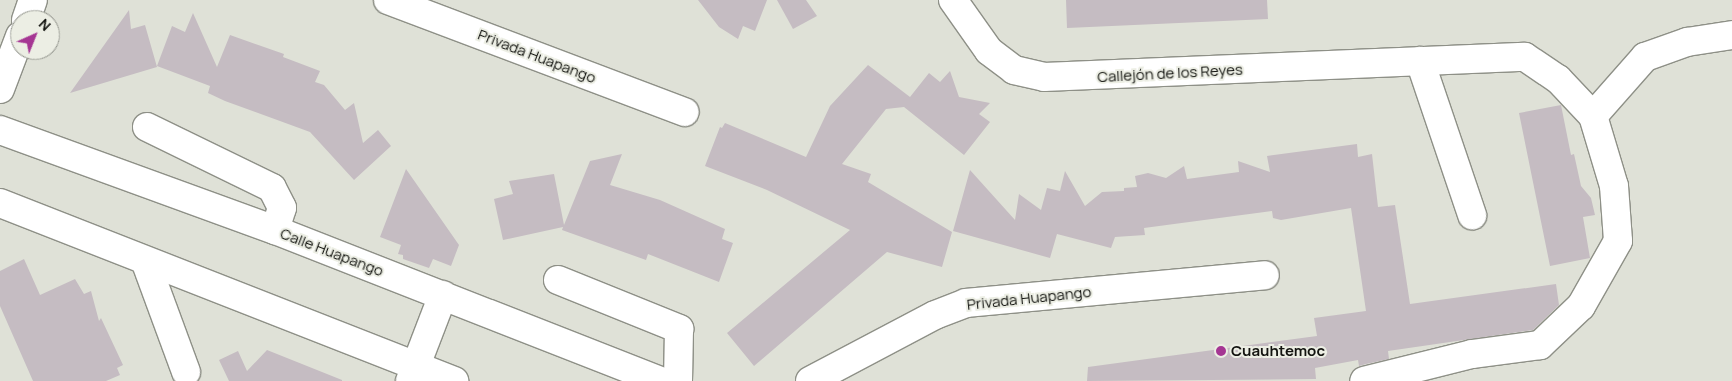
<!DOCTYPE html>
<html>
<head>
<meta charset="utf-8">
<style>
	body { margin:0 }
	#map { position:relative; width:1732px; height:381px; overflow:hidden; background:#dfe1d7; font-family:Manrope,sans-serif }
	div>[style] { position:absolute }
	.building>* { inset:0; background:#c5bcc2 }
	.roads { filter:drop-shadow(1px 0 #8e9087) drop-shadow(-1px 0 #8e9087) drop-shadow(0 1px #8e9087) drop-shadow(0 -1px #8e9087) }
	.minor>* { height:28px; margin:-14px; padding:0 14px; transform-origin:14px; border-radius:14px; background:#fff }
	.major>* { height:28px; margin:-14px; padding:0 14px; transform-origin:14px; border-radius:14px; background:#fff }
	.dots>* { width:14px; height:14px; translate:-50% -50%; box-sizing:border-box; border:2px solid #eceee4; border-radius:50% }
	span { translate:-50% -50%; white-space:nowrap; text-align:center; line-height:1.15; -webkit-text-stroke:4px #eceee4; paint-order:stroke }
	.street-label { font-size:15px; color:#131410 }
	.poi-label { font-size:15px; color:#131410; font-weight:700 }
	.left { translate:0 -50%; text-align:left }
	.north { position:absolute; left:10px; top:10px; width:50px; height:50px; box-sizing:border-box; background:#eceee4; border:1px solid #95978f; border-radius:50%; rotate:44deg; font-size:14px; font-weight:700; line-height:20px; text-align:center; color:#131410 }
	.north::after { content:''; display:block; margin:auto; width:18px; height:22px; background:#a53693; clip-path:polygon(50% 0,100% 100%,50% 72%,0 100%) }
</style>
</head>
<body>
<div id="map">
	<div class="building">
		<div style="clip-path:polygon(698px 0,767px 0,755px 31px,743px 26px,738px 39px,719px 27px)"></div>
		<div style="clip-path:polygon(777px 0,806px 0,817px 16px,793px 29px)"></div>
		<div style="clip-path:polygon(1066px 0,1267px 0,1268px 19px,1067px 28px)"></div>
		<div style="clip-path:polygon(129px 10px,131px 29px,145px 25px,157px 67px,70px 93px)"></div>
		<div style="clip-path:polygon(193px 13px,217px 67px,230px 35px,284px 54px,283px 57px,320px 71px,315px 82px,324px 85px,345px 110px,354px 103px,363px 143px,378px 130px,391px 146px,354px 180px,310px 132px,225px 101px,208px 93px,210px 86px,157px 66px,172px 26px,185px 32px)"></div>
		<div style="clip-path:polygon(868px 65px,910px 97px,929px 73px,940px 82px,950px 71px,959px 97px,990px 103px,979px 114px,990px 122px,964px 155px,904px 107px,886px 109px,842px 164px,871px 174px,868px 182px,952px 232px,942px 267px,887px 252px,754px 366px,727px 333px,850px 230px,767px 190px,705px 166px,720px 127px,722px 128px,725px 123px,806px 157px,830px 106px)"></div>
		<div style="clip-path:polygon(1561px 105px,1571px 155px,1574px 154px,1581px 186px,1591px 198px,1595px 215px,1583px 217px,1590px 258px,1550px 266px,1519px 113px)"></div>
		<div style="clip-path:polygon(1357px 144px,1358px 157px,1372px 154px,1378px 207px,1395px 205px,1410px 304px,1556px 284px,1559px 305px,1533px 330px,1388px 351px,1389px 359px,1366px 364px,1359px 366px,1358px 360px,1315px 368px,1316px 379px,1087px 381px,1088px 367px,1317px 336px,1314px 318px,1366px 311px,1351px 208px,1281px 220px,1273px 218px,1272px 211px,1144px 228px,1145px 235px,1115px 237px,1111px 248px,1057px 234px,1050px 258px,953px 231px,970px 170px,1015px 220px,1019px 194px,1041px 210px,1047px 188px,1060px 191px,1065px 171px,1085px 206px,1102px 192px,1124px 191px,1124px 188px,1137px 187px,1135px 176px,1148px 173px,1166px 178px,1184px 166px,1187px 179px,1239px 172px,1238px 161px,1270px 172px,1267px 156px)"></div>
		<div style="clip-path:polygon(622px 154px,610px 185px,660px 200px,725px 229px,722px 239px,733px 243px,719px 282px,648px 254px,646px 260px,562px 230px,563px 227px,503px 240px,494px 199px,513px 194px,509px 181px,554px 174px,564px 225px,590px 161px)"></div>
		<div style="clip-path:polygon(406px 169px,459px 245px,451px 266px,433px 259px,429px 268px,403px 259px,403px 255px,398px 254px,401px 245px,380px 237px)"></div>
		<div style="clip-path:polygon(24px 259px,40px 295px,75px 279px,84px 294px,91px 291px,99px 321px,101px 318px,123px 365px,117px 368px,120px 375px,106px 381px,33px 381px,0 306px,0 271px)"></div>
		<div style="clip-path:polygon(267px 350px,342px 380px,342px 381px,229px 381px,219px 360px,238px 351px,247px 371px)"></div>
	</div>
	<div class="roads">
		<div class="minor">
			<div style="left:388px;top:0;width:317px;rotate:20.7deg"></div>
			<div style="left:953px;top:0;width:62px;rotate:54.8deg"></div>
			<div style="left:989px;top:51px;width:31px;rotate:37deg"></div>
			<div style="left:1014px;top:70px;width:31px;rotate:13deg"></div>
			<div style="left:1044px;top:77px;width:481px;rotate:-2.4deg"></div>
			<div style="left:1525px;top:57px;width:40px;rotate:34deg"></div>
			<div style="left:1558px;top:79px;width:51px;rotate:46.6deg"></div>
			<div style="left:1593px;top:116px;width:73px;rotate:73.3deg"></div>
			<div style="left:1614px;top:186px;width:55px;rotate:85.8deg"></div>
			<div style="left:1618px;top:241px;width:75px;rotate:119.6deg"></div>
			<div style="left:1581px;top:306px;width:57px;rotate:136.4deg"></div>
			<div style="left:1540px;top:345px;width:69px;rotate:172.5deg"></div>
			<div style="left:1472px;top:354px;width:111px;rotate:166deg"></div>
			<div style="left:26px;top:20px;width:21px;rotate:-71deg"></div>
			<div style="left:1420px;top:61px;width:163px;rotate:71.3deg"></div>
			<div style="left:0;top:89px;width:57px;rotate:-69.3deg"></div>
			<div style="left:1593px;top:116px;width:79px;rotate:-48.6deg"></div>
			<div style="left:1645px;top:57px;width:45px;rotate:-19.7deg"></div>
			<div style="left:1687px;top:42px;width:46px;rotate:-8.8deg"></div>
			<div style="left:147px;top:127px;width:139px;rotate:26deg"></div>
			<div style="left:272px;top:188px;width:22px;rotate:63deg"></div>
			<div style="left:282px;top:208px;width:23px;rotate:108deg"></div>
			<div style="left:146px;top:263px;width:116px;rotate:69.8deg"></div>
			<div style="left:558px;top:280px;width:131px;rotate:22deg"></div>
			<div style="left:679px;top:329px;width:52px;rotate:91.1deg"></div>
			<div style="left:410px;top:381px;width:92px;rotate:-69deg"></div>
			<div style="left:810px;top:381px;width:141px;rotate:-27.8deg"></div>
			<div style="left:935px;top:315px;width:33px;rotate:-21deg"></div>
			<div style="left:966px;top:303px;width:300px;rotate:-5.3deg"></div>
		</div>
		<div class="major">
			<div style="left:0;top:130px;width:293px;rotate:20deg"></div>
			<div style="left:275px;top:230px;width:414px;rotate:21.4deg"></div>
			<div style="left:0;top:203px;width:488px;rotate:21.4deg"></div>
		</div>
	</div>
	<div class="dots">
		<div style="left:1221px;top:351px;background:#a53693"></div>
	</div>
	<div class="street-label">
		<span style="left:537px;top:56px;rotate:21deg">Privada Huapango</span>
		<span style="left:1170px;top:73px;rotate:-3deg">Callejón de los Reyes</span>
		<span style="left:332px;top:252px;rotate:21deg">Calle Huapango</span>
		<span style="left:1029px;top:298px;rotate:-6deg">Privada Huapango</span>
	</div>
	<div class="poi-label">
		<span class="left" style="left:1231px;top:351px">Cuauhtemoc</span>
	</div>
	<div class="north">N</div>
</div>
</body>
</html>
